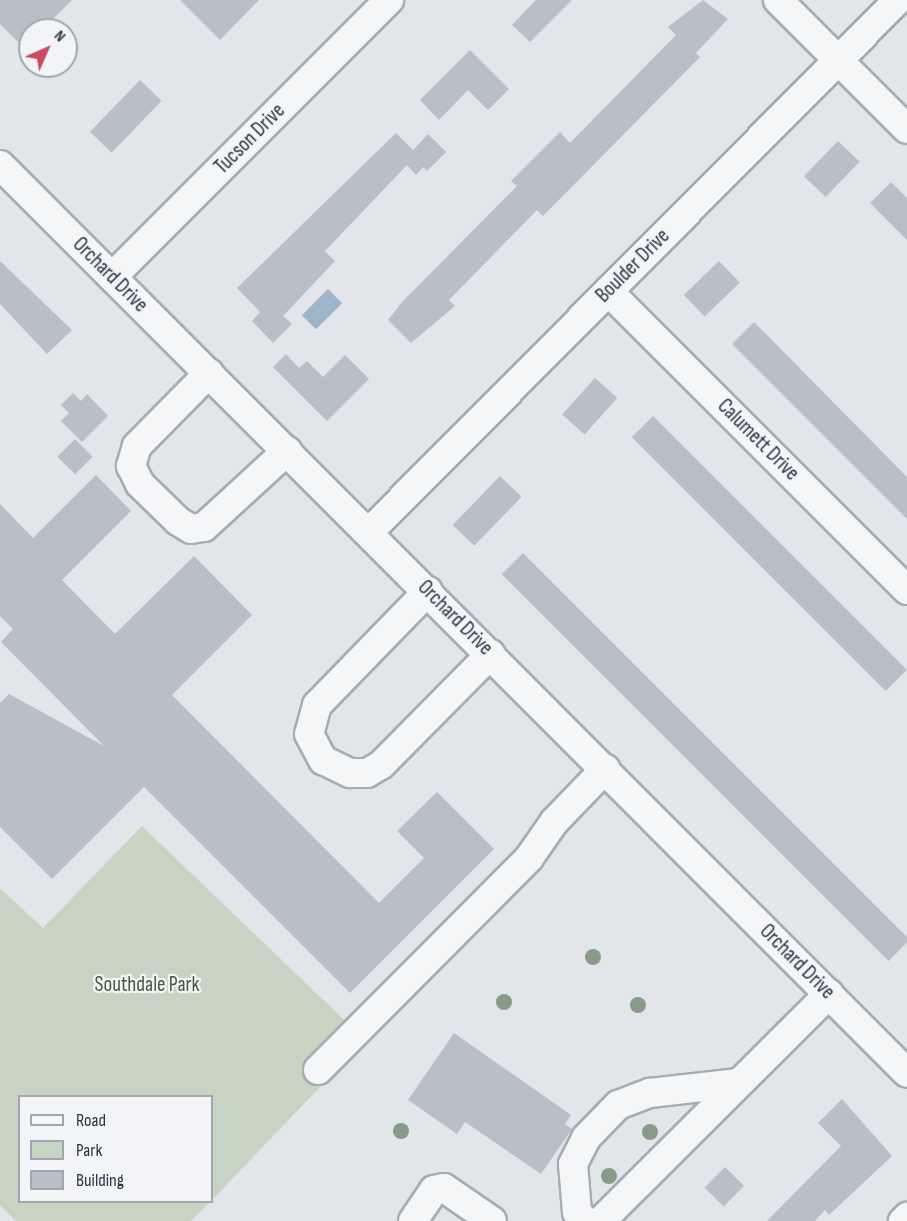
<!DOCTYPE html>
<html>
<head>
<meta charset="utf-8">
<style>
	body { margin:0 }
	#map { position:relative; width:907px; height:1221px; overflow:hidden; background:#e2e5ea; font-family:"Sofia Sans Condensed",sans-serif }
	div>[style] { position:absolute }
	.green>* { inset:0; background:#c8d4c3 }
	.water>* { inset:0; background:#9eb4c9; transform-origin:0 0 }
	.building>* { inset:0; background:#b9bfc7; transform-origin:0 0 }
	.roads { filter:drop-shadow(2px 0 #a7acb4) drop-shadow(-2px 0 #a7acb4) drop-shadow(0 2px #a7acb4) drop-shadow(0 -2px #a7acb4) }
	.minor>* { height:28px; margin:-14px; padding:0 14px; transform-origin:14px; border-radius:14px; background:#f5f6f8 }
	.trees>* { width:16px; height:16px; margin:-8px; border-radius:50%; background:#899a88 }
	span { translate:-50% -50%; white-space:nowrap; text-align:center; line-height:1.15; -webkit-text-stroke:4.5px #f2f4f7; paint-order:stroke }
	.street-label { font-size:21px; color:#2a3442 }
	.park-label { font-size:21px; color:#405d38 }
	.legend { position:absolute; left:18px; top:1095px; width:195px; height:108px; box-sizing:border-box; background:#f2f4f7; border:2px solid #a2a7af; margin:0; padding:8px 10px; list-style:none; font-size:18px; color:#2a3442 }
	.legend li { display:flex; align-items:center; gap:12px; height:30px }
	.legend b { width:30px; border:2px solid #a2a7af }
	.north { position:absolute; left:18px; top:18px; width:60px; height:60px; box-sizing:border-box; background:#f2f4f7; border:2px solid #a2a7af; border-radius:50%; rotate:45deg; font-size:16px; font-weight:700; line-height:24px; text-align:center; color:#2a3442 }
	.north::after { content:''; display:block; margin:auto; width:21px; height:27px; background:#cc4a61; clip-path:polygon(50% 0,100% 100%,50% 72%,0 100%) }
</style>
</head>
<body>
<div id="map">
	<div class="green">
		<div style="clip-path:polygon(142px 826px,365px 1040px,212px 1200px,212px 1096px,20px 1096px,20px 1202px,210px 1202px,191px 1221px,16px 1221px,0 1205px,0 888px,43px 928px)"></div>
	</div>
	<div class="water">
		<div style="left:328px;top:289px;width:20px;height:37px;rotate:45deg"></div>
	</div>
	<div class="building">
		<div style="clip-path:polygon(0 0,72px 0,42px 30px,30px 30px,30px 54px,0 24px)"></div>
		<div style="clip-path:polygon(180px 0,259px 0,220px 40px)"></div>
		<div style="clip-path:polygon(536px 0,572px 0,530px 42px,512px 25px)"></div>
		<div style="clip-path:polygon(703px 0,728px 19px,696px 53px,700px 57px,543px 216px,537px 210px,449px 300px,455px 306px,411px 343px,388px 320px,403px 301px,517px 186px,511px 181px,560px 132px,570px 143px,676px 35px,668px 27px)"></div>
		<div style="clip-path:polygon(470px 50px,509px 89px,488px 110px,468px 90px,439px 120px,420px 100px)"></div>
		<div style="left:140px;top:80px;width:30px;height:72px;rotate:44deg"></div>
		<div style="clip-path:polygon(396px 133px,413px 150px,428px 134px,446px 152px,427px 171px,423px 167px,416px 175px,407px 165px,325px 251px,335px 261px,283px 316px,292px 324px,273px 343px,252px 321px,260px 312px,237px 288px)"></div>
		<div style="left:838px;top:141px;width:30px;height:49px;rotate:44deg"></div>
		<div style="clip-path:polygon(891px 182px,907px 198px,907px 240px,870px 203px)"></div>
		<div style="clip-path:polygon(0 261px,72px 330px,47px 354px,0 304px)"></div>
		<div style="left:719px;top:261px;width:30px;height:49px;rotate:46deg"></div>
		<div style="clip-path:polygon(754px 322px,907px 477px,907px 519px,732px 344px)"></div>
		<div style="clip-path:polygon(286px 354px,299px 368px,307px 361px,323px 377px,345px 355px,369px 379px,327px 421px,273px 367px)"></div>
		<div style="left:595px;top:378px;width:30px;height:49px;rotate:42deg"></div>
		<div style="clip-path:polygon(73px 393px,81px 401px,87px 394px,108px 416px,82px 442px,61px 421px,69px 413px,61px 405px)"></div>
		<div style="left:653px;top:416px;width:359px;height:30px;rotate:45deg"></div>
		<div style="left:75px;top:439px;width:25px;height:25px;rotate:45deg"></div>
		<div style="clip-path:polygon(96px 475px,131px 511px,62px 580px,115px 634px,194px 556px,252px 615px,172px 695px,379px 903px,424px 858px,397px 831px,437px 792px,494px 849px,350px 993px,144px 787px,52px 879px,0 827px,0 703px,9px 694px,104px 746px,1px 642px,13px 629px,0 616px,0 504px,33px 538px)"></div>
		<div style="left:500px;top:476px;width:30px;height:68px;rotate:44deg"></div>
		<div style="left:523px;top:553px;width:547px;height:30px;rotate:45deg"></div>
		<div style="clip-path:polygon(454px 1033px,571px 1115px,565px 1124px,572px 1129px,541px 1174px,465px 1122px,457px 1134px,408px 1100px)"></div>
		<div style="clip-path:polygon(842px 1099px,892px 1156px,829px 1215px,825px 1210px,815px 1221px,767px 1221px,841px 1146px,818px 1123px)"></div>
		<div style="left:725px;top:1167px;width:27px;height:29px;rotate:45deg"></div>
	</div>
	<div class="roads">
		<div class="minor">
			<div style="left:778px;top:0;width:182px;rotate:45deg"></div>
			<div style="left:0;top:165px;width:1283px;rotate:45.03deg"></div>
			<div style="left:112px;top:277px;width:392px;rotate:-45deg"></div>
			<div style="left:608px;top:291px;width:423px;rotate:45deg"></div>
			<div style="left:209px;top:373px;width:103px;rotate:134.6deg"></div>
			<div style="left:137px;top:446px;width:21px;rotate:107deg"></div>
			<div style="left:131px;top:466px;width:20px;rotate:63deg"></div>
			<div style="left:140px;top:484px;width:53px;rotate:44.2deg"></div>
			<div style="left:178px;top:521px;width:15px;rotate:32deg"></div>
			<div style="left:191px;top:529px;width:13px;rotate:-9deg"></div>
			<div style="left:204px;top:527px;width:113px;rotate:-42.5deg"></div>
			<div style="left:369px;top:532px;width:750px;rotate:-45.16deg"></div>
			<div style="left:428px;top:591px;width:159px;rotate:134.2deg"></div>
			<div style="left:317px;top:705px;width:30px;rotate:105deg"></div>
			<div style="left:309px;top:734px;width:30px;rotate:62deg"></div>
			<div style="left:323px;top:760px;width:30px;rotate:26deg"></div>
			<div style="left:350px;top:773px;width:17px"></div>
			<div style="left:367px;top:773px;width:16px;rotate:-30deg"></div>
			<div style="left:381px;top:765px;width:156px;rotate:-45.3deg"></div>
			<div style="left:318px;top:1070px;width:299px;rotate:-45.1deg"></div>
			<div style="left:529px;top:858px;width:44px;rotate:-55.2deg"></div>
			<div style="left:554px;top:822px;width:74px;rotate:-46.1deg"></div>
			<div style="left:413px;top:1221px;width:37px;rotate:-56deg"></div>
			<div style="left:434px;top:1190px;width:10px;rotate:-11deg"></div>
			<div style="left:444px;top:1188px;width:58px;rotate:34.5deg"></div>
			<div style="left:585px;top:1221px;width:12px;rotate:-132deg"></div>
			<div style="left:577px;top:1212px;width:48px;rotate:-94.8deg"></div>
			<div style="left:573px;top:1164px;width:29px;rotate:-63deg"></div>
			<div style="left:586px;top:1138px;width:46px;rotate:-45.9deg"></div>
			<div style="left:618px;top:1105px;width:34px;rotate:-21deg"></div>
			<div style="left:650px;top:1093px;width:89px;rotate:-6.5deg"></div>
			<div style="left:601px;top:1221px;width:322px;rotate:-44.9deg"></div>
			<div style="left:903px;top:1221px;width:6px;rotate:-45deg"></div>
		</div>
	</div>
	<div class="trees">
		<div style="left:593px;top:957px"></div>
		<div style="left:504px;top:1002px"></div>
		<div style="left:638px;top:1005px"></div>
		<div style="left:401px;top:1131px"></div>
		<div style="left:650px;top:1132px"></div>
		<div style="left:609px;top:1176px"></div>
	</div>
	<div class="street-label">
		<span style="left:250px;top:139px;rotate:-45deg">Tucson Drive</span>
		<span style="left:633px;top:266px;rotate:-45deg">Boulder Drive</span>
		<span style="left:110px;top:275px;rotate:45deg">Orchard Drive</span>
		<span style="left:758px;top:440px;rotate:45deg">Calumett Drive</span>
		<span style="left:455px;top:618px;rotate:45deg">Orchard Drive</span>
		<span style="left:797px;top:962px;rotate:45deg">Orchard Drive</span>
	</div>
	<div class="park-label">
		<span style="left:147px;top:985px">Southdale Park</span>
	</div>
	<ul class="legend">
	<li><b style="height:8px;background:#f5f6f8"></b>Road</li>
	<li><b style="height:16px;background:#c8d4c3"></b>Park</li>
	<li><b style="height:16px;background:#b9bfc7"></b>Building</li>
	</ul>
	<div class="north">N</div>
</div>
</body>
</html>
